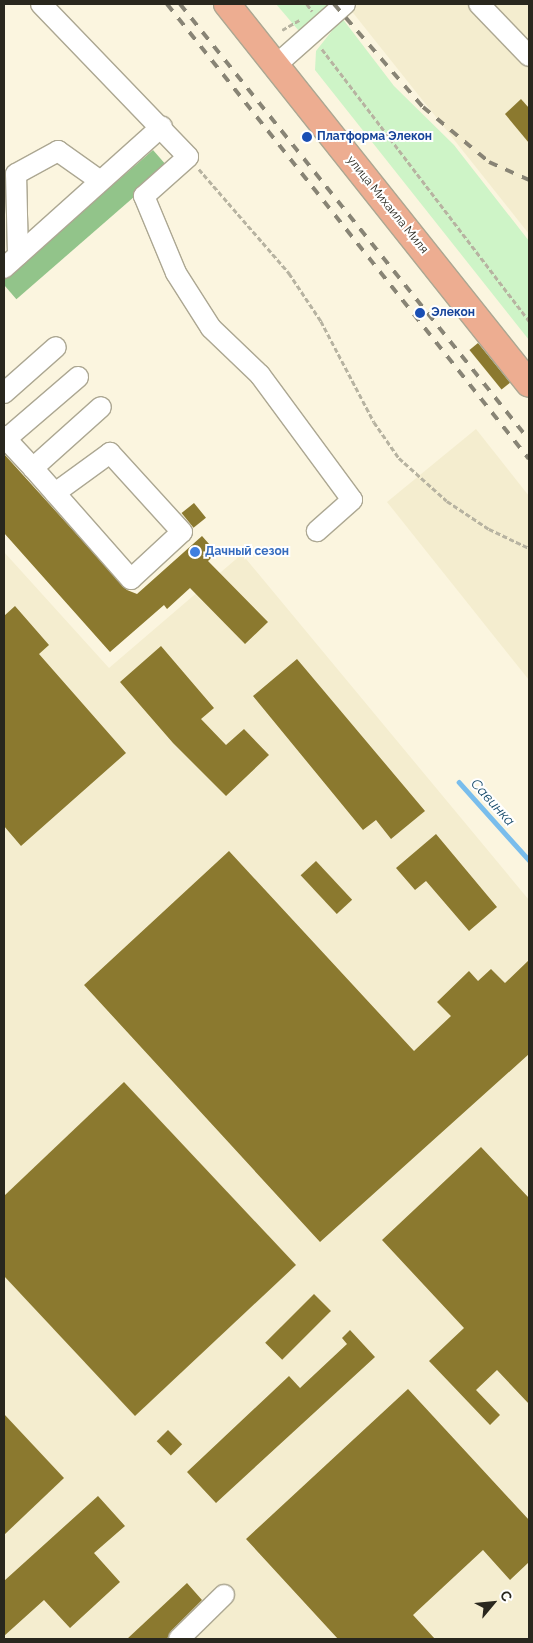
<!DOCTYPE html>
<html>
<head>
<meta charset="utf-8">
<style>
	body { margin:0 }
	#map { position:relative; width:533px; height:1643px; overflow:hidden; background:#fbf5df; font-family:Raleway,sans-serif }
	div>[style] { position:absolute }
	.built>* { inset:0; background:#f4edcf }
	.green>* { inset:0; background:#cef4c7 }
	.forest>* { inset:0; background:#92c48a; transform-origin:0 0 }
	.stream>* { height:4.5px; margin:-2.25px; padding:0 2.25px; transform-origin:2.25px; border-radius:2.25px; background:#79bdec }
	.building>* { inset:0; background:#8b792f; transform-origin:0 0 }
	.path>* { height:2.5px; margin-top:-1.25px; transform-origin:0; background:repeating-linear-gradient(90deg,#b7b3a1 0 5px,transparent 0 7.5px) }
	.roads { filter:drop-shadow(1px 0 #aca792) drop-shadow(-1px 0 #aca792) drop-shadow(0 1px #aca792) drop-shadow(0 -1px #aca792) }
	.minor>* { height:20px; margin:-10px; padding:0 10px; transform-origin:10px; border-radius:10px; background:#fff }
	.major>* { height:26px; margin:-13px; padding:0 13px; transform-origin:13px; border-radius:13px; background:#edad91 }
	.rail>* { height:4px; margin-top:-2px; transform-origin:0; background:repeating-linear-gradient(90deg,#888475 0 9px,transparent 0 18px) }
	.dots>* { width:14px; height:14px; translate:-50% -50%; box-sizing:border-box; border:2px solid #fff; border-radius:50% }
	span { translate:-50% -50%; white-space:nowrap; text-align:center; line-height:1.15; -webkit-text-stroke:4px #fff; paint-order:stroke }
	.transit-label { font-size:12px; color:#164399; font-weight:700 }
	.left { translate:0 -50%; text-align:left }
	.street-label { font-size:12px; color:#29271e }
	.shop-label { font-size:12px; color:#366cbe; font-weight:700 }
	.water-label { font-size:14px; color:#194d6c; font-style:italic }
	.frame { position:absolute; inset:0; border:5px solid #29271e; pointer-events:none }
	.north { position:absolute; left:468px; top:1578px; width:50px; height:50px; -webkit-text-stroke:4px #fff; paint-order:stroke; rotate:62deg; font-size:14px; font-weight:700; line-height:20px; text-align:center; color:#29271e }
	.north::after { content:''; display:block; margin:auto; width:18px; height:22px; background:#29271e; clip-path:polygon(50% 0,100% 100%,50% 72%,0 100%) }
</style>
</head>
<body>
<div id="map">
	<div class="built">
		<div style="clip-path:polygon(346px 4px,529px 4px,529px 234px)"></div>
		<div style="clip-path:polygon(476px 429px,529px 496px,529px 680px,387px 502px)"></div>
		<div style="clip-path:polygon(4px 552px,109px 668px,242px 554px,529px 900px,529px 1639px,4px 1639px)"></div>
	</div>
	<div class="green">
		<div style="clip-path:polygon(276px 4px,329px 4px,299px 31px)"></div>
		<div style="clip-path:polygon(342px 18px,394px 86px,454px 145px,529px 241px,529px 340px,315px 70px,316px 51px)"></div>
	</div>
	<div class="forest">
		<div style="left:153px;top:150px;width:23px;height:201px;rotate:49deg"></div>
	</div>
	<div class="stream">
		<div style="left:459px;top:782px;width:105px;rotate:48.1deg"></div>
	</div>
	<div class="building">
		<div style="clip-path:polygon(521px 99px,529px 108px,529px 143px,505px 114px)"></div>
		<div style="left:478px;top:343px;width:51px;height:11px;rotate:51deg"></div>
		<div style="clip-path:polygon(4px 454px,127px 590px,137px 594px,202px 536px,217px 553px,208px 561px,268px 622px,245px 644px,190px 588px,167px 609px,164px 605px,110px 652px,4px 533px)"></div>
		<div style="left:194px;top:503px;width:19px;height:16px;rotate:51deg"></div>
		<div style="clip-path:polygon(15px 606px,49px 645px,39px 654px,126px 753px,21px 846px,4px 826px,4px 616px)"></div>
		<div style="clip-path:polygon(161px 646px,214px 708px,201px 719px,226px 745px,244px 729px,269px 755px,226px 796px,173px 743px,120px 682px)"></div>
		<div style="clip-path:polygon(297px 659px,425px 811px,391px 839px,376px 820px,363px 830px,253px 696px)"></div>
		<div style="clip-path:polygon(436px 834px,497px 907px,469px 931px,426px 881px,415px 890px,396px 868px)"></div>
		<div style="clip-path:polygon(229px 851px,414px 1051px,451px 1016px,437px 1002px,469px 971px,478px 981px,491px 969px,505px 983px,529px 960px,529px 1054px,320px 1242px,84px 985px)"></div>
		<div style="left:316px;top:861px;width:53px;height:21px;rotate:47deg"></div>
		<div style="clip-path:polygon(124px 1082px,296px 1265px,135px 1416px,4px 1276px,4px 1196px)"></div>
		<div style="clip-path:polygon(481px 1147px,529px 1198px,529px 1404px,497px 1370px,476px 1390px,500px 1415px,490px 1425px,429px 1361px,464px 1328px,382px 1240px)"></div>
		<div style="left:314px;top:1294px;width:24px;height:69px;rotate:45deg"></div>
		<div style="clip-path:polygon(350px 1330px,375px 1357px,216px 1503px,187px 1472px,289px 1376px,300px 1388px,347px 1344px,342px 1338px)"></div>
		<div style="clip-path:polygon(408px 1389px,529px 1520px,529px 1562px,510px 1580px,483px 1550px,413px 1615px,435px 1639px,338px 1639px,246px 1539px)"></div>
		<div style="clip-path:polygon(4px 1414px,64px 1478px,4px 1535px)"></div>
		<div style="left:168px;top:1430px;width:20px;height:16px;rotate:45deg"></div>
		<div style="clip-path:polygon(98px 1496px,125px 1526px,94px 1553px,120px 1582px,70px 1628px,44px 1600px,4px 1636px,4px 1581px)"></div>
		<div style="clip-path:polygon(187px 1583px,202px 1600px,171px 1631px,167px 1639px,127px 1639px)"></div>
	</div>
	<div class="path">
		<div style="left:307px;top:4px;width:9px;rotate:54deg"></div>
		<div style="left:282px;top:30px;width:20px;rotate:-30deg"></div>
		<div style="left:322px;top:49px;width:342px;rotate:52.7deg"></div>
		<div style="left:199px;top:169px;width:138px;rotate:49.1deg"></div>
		<div style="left:289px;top:273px;width:58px;rotate:56.3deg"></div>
		<div style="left:321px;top:321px;width:114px;rotate:62.3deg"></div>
		<div style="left:374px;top:422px;width:44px;rotate:55.2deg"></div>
		<div style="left:399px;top:458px;width:64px;rotate:41.9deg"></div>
		<div style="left:447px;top:501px;width:50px;rotate:33.7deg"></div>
		<div style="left:489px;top:529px;width:44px;rotate:25.4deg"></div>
	</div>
	<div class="roads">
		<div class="minor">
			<div style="left:41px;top:4px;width:212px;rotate:46.1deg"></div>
			<div style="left:188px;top:157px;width:59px;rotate:138.4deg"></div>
			<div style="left:144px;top:196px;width:83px;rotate:67.4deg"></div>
			<div style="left:176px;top:273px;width:65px;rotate:57.5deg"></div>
			<div style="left:211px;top:328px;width:68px;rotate:43.8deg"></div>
			<div style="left:260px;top:375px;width:155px;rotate:53.6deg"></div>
			<div style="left:352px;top:500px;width:47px;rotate:138.5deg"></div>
			<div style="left:479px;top:4px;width:72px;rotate:46.1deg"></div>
			<div style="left:276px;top:65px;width:92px;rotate:-41.5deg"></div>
			<div style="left:18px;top:255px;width:81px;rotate:-91.4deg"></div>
			<div style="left:16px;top:174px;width:48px;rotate:-28.7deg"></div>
			<div style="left:58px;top:151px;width:50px;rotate:35.3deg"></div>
			<div style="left:4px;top:268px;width:212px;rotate:-41.9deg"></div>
			<div style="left:4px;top:393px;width:69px;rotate:-41.5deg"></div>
			<div style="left:4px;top:436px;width:4px;rotate:56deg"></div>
			<div style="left:6px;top:439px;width:95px;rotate:-40.7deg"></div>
			<div style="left:6px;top:439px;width:40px;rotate:47deg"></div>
			<div style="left:33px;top:468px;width:91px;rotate:-41.9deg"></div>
			<div style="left:33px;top:468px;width:148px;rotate:48.6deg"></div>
			<div style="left:131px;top:579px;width:69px;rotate:-42.7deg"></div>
			<div style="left:182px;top:532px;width:107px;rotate:-132.3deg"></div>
			<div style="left:110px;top:453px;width:68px;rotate:144deg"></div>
			<div style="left:179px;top:1639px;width:63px;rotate:-44.4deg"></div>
		</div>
		<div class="major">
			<div style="left:227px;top:4px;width:485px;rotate:51.5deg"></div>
		</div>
	</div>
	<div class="rail">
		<div style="left:167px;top:4px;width:581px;rotate:51.49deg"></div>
		<div style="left:180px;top:4px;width:558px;rotate:51.32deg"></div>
		<div style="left:334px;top:4px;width:136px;rotate:49.2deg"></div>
		<div style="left:423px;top:107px;width:86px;rotate:39.8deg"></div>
		<div style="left:489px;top:162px;width:44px;rotate:24.2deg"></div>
	</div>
	<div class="dots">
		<div style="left:307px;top:137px;background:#1a4fb4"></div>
		<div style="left:420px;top:313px;background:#1a4fb4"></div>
		<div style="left:195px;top:552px;background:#3f7fe0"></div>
	</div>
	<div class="transit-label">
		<span class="left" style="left:317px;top:137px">Платформа Элекон</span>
		<span class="left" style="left:431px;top:313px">Элекон</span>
	</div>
	<div class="street-label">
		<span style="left:387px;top:205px;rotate:51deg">улица Михаила Миля</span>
	</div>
	<div class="shop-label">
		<span class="left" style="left:205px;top:552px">Дачный сезон</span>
	</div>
	<div class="water-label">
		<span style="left:493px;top:802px;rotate:48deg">Савинка</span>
	</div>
	<div class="frame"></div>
	<div class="north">С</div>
</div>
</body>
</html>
